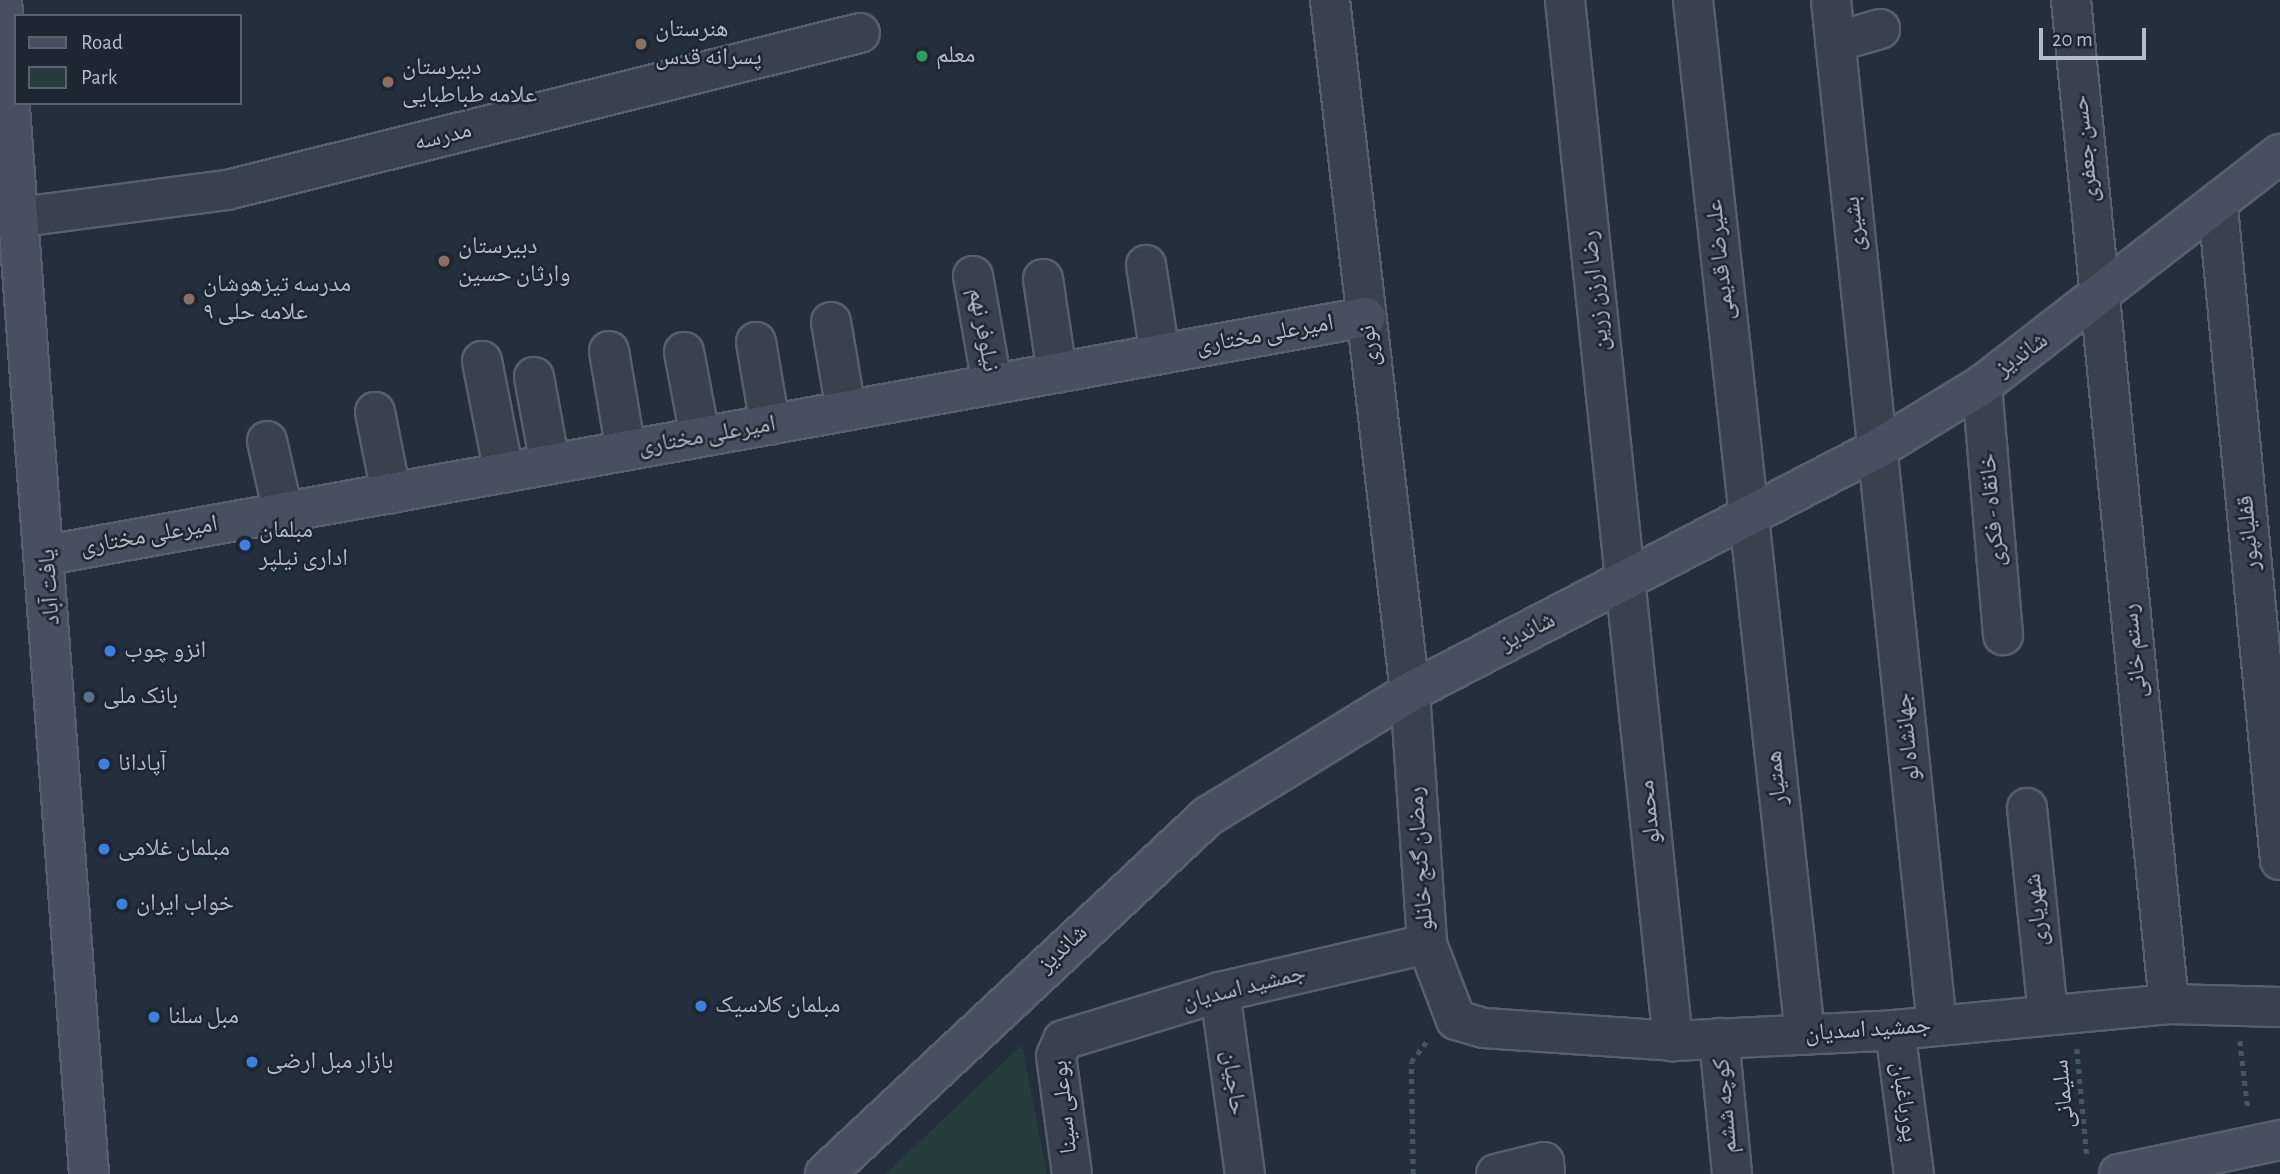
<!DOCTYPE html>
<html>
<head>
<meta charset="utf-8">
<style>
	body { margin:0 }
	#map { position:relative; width:2280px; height:1174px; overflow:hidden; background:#242f3e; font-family:"Alegreya Sans","Noto Naskh Arabic",sans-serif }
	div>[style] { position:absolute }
	.green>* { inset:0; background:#263c3f }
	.path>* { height:4.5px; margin-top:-2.25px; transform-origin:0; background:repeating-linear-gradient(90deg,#44595c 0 5px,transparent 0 10px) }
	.roads { filter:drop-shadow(2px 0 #565f6c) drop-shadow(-2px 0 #565f6c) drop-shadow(0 2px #565f6c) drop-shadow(0 -2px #565f6c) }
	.street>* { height:38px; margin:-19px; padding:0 19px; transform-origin:19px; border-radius:19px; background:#38414e }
	.secondary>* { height:38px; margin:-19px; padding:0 19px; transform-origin:19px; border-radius:19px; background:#465061 }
	.dots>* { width:19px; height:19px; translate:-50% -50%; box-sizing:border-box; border:4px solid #1d2633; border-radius:50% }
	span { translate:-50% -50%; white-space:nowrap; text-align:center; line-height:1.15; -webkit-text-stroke:5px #1d2633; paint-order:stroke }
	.poi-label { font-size:24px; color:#b4bcc9 }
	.left { translate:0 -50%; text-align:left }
	.street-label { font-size:24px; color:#b4bcc9 }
	.legend { position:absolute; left:14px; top:14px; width:228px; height:91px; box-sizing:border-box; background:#1d2633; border:2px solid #59626f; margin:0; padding:9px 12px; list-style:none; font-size:21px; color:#b4bcc9 }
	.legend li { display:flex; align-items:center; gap:14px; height:35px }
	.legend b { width:35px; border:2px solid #59626f }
	.scale { position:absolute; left:2039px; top:28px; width:107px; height:32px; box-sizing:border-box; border:4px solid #b4bcc9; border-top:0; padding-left:9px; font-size:21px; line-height:24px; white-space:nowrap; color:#b4bcc9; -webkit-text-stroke:5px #1d2633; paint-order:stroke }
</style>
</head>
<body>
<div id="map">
	<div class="green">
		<div style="clip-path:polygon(1022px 1045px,1047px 1174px,885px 1174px)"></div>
	</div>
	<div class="path">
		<div style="left:2240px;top:1041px;width:68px;rotate:83.3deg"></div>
		<div style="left:2077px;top:1049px;width:107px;rotate:84.7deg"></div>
		<div style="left:1413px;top:1174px;width:112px;rotate:-91deg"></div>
		<div style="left:1411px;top:1062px;width:26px;rotate:-53deg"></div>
	</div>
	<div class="roads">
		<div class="street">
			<div style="left:1330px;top:0;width:697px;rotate:83.41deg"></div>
			<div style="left:1410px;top:692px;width:253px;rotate:86.1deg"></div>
			<div style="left:1427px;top:944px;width:81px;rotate:69.1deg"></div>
			<div style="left:1456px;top:1020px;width:29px;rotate:16deg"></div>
			<div style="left:1484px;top:1028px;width:189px;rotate:3.9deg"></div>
			<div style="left:1673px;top:1041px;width:222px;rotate:-2.8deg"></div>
			<div style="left:1895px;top:1030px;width:275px;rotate:-5.4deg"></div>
			<div style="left:2169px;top:1004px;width:111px;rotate:1.5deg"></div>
			<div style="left:1565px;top:0;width:1047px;rotate:84.08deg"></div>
			<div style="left:1693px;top:0;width:1041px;rotate:83.82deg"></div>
			<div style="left:1831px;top:0;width:1031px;rotate:84.1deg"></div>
			<div style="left:2071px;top:0;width:1009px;rotate:84.43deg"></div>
			<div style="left:1835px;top:42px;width:47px;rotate:-16.1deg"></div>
			<div style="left:2218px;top:207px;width:656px;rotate:84.58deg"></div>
			<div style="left:21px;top:217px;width:208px;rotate:-7.5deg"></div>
			<div style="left:227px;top:190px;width:652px;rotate:-13.93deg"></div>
			<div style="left:1146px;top:265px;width:90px;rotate:81.1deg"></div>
			<div style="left:973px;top:276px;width:110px;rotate:80deg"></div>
			<div style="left:1043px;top:279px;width:95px;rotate:81.5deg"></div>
			<div style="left:831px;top:322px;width:90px;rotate:80.4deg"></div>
			<div style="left:756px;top:342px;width:84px;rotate:80.4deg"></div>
			<div style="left:609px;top:351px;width:101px;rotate:80.4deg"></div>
			<div style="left:684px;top:352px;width:86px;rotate:79.3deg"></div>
			<div style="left:482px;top:361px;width:114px;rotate:78.9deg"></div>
			<div style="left:534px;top:377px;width:88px;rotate:79.6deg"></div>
			<div style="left:1982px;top:385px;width:251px;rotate:85.2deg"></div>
			<div style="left:375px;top:412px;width:83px;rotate:78.8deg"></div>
			<div style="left:267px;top:441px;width:73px;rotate:77.3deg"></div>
			<div style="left:2027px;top:808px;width:206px;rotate:84.2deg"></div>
			<div style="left:1220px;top:992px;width:184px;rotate:82.2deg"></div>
			<div style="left:1895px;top:1030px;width:145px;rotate:82.5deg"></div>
			<div style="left:1719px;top:1038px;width:137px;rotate:84.5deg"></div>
			<div style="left:1072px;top:1174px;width:119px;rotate:-97.7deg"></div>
			<div style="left:1056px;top:1056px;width:17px;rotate:-66deg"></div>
			<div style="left:1063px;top:1040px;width:164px;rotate:-17deg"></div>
			<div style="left:1220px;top:992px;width:212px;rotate:-13.1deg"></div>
			<div style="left:1496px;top:1174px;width:49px;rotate:-14deg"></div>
			<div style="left:1544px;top:1162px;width:12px;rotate:85deg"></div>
		</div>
		<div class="secondary">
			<div style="left:2px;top:0;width:1177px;rotate:85.76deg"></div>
			<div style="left:47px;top:555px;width:1340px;rotate:-10.23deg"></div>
			<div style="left:825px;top:1174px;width:524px;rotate:-43.07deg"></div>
			<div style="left:1208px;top:816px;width:237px;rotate:-31.5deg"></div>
			<div style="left:1410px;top:692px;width:529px;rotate:-27.49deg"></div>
			<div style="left:1879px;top:448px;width:121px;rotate:-31.5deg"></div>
			<div style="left:1982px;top:385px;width:377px;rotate:-37.8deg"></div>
			<div style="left:2119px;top:1174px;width:165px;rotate:-11.9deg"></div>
		</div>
	</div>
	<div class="dots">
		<div style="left:641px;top:44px;background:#8d6e63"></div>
		<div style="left:922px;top:56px;background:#2e9e5b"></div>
		<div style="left:388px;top:82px;background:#8d6e63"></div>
		<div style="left:444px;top:261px;background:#8d6e63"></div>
		<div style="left:189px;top:299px;background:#8d6e63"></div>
		<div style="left:245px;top:545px;background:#3f7fe0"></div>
		<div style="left:110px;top:651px;background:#3f7fe0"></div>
		<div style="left:89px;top:697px;background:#5c6f8a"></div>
		<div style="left:104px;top:764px;background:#3f7fe0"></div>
		<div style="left:104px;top:849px;background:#3f7fe0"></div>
		<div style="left:122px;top:904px;background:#3f7fe0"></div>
		<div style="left:701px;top:1006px;background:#3f7fe0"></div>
		<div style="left:154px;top:1017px;background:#3f7fe0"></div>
		<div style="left:252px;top:1062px;background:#3f7fe0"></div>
	</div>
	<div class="poi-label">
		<span class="left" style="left:655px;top:44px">هنرستان<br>پسرانه قدس</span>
		<span class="left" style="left:936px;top:56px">معلم</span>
		<span class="left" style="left:402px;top:82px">دبیرستان<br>علامه طباطبایی</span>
		<span class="left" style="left:458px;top:261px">دبیرستان<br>وارثان حسین</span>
		<span class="left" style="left:203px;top:299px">مدرسه تیزهوشان<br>علامه حلی ۹</span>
		<span class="left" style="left:259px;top:545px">مبلمان<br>اداری نیلپر</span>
		<span class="left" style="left:124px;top:651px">انزو چوب</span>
		<span class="left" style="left:103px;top:697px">بانک ملی</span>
		<span class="left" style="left:118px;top:764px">آپادانا</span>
		<span class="left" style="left:118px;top:849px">مبلمان غلامی</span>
		<span class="left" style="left:136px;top:904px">خواب ایران</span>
		<span class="left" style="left:715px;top:1006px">مبلمان کلاسیک</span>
		<span class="left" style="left:168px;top:1017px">مبل سلنا</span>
		<span class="left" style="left:266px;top:1062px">بازار مبل ارضی</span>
	</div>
	<div class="street-label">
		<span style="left:443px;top:137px;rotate:-14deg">مدرسه</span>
		<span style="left:2086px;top:149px;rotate:-96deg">حسن جعفری</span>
		<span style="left:1855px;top:224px;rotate:-96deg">بشیری</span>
		<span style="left:1721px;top:260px;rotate:-96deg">علیرضا قدیمی</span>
		<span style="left:1596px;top:291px;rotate:-96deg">رضا ارزن زرین</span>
		<span style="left:983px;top:330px;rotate:80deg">نیلوفر نهم</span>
		<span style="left:1265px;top:335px;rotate:-10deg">امیرعلی مختاری</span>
		<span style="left:1370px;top:346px;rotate:-97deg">نوری</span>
		<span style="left:2022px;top:355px;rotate:-36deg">شاندیز</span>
		<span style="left:707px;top:436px;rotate:-10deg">امیرعلی مختاری</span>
		<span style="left:1993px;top:510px;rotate:-95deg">خانقاه - فکری</span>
		<span style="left:2249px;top:533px;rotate:-95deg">قفلیانپور</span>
		<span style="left:149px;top:536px;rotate:-10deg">امیرعلی مختاری</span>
		<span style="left:50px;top:587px;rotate:-94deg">یافت آباد</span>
		<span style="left:1528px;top:632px;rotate:-27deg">شاندیز</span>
		<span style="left:2135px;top:651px;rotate:-96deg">رستم خانی</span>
		<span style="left:1908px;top:737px;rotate:-96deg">جهانشاه لو</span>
		<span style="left:1777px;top:778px;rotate:-96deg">همتیار</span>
		<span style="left:1650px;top:812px;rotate:-96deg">محمدلو</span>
		<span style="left:1421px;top:859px;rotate:-94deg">رمضان گنج خانلو</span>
		<span style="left:2037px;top:910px;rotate:-96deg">شهریاری</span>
		<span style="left:1063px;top:949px;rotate:-43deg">شاندیز</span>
		<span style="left:1244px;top:988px;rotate:-14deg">جمشید اسدیان</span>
		<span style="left:1868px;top:1030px;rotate:-4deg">جمشید اسدیان</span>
		<span style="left:1233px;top:1083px;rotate:82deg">حاجیان</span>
		<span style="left:2064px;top:1094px;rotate:-95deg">سلیمانی</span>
		<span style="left:1904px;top:1102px;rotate:82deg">پورباغبان</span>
		<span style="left:1726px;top:1106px;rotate:-95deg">کوچه ششم</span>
		<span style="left:1065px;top:1107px;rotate:-96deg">بوعلی سینا</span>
	</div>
	<ul class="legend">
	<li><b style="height:9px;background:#465061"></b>Road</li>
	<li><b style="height:19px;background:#263c3f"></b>Park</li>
	</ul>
	<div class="scale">20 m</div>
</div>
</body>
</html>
